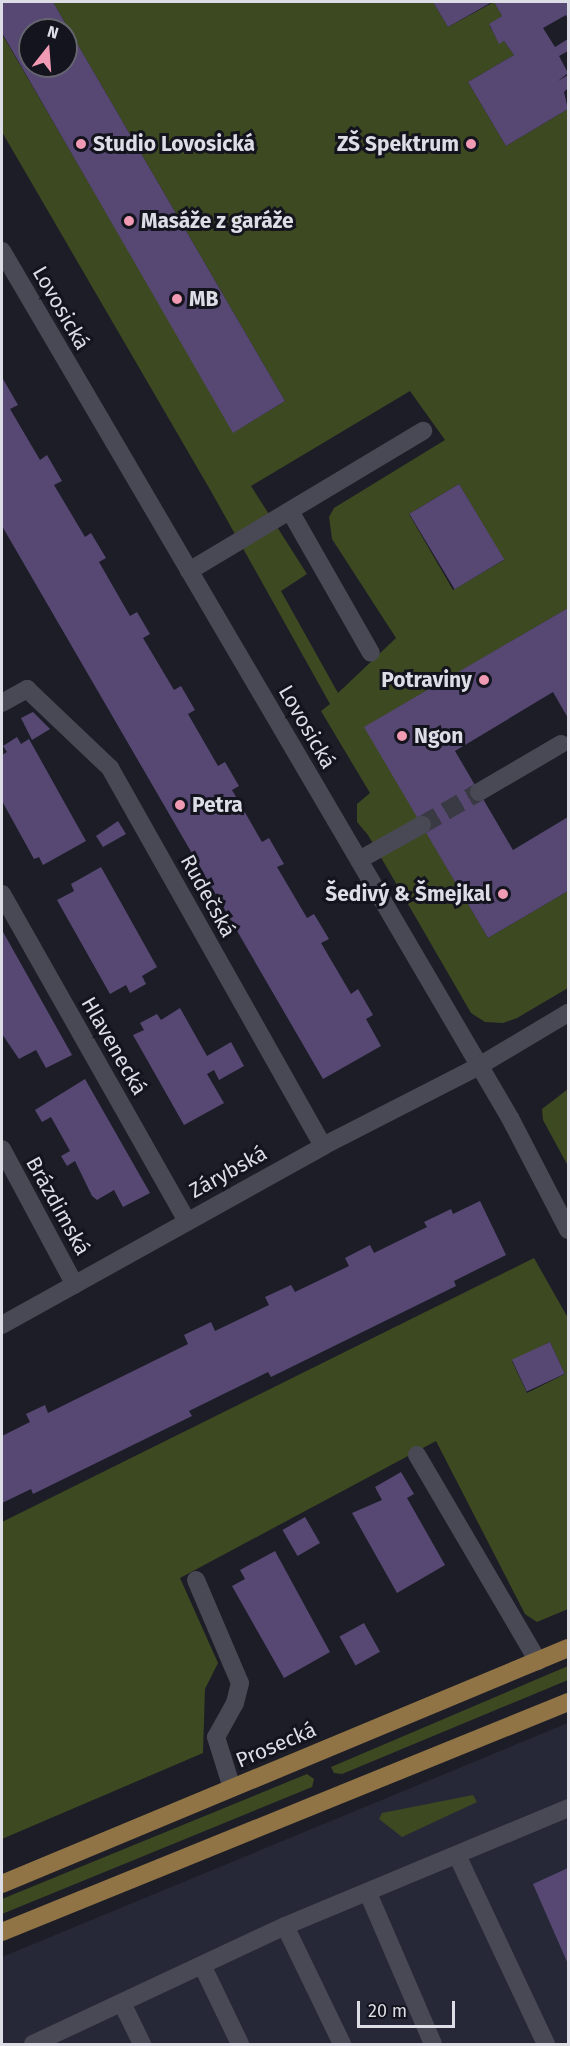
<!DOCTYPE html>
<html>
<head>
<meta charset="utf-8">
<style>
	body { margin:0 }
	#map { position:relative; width:570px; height:2046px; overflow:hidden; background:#1d1d27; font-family:"Fira Sans",sans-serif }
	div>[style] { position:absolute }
	.built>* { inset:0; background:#272837 }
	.green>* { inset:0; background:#3d4921 }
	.building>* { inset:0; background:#564873; transform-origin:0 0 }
	.minor-tunnel>* { height:18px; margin-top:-9px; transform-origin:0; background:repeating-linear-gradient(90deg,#3a3a44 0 18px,transparent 0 27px) }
	.minor>* { height:18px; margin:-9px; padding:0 9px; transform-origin:9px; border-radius:9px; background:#484954 }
	.major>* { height:18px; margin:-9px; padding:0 9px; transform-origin:9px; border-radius:9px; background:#907445 }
	.dots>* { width:16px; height:16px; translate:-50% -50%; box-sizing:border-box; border:3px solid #14141e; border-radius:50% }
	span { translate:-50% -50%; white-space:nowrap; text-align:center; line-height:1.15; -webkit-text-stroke:6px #14141e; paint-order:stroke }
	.poi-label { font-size:21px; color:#dddee5; font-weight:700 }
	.left { translate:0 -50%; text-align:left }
	.right { translate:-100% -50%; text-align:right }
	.street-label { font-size:21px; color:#dddee5 }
	.frame { position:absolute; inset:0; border:3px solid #dddee5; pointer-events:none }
	.north { position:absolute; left:18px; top:18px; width:60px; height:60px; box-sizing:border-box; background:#14141e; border:2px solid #64656e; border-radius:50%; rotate:17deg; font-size:16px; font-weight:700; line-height:24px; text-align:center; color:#dddee5 }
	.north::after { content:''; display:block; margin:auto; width:21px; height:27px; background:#f19ab3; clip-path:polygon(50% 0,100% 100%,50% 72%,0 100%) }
	.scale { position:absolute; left:357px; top:2001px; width:98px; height:27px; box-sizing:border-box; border:3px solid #dddee5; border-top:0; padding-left:8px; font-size:18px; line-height:21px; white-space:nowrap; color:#dddee5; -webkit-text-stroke:4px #14141e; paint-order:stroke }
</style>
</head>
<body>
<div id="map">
	<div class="built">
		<div style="clip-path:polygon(568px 1723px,568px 2044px,2px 2044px,2px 1957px)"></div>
	</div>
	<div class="green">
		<div style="clip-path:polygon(evenodd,53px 2px,433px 2px,448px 27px,494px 2px,502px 16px,489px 25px,499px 43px,504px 41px,514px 55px,468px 82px,506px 146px,568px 109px,568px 608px,365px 727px,488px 938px,568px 891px,568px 988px,517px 1018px,503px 1023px,485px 1022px,471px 1013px,368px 835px,357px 822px,357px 804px,370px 793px,321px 711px,330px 704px,212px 493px,2px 132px,2px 34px,234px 432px,285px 401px,53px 2px,410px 391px,445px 440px,334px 508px,329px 517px,332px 539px,396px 638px,338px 693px,281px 591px,307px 574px,251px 486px,410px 391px,53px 2px,459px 484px,504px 560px,453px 590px,409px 514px,459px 484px)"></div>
		<div style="clip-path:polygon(568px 1089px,568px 1166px,543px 1120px,542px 1109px)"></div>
		<div style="clip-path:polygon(evenodd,534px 1258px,568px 1318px,568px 1609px,537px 1622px,525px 1614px,436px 1441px,180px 1578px,218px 1663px,205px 1689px,203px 1753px,2px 1839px,2px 1522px,534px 1258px,550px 1342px,565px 1374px,527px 1393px,512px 1361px,550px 1342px)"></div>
		<div style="clip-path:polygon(568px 1666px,568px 1680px,342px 1774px,334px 1773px,331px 1767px)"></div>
		<div style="clip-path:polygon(307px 1774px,314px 1779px,312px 1787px,2px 1914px,2px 1899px)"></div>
		<div style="clip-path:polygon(473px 1795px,477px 1802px,402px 1837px,379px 1819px,382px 1813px)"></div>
	</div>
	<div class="building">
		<div style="clip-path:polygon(evenodd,2px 2px,53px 2px,285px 401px,233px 433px,2px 33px,2px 2px,30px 30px,66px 30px,66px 66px,30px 66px,30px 30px)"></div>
		<div style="clip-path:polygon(433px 2px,492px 2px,448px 27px)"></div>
		<div style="clip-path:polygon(494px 2px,568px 2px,568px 20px,566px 15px,543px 28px,555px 47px,568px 39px,568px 51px,559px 56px,568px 73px,558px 81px,568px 75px,568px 88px,564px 92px,568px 109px,506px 146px,468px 82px,514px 55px,504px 41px,499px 44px,489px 24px,502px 16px)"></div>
		<div style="clip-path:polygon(3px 379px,18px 405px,10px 409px,40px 460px,47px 455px,62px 481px,54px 485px,85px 537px,91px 533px,106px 558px,99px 562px,130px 616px,137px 612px,150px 634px,143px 638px,174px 690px,181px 686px,195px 710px,188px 714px,218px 766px,225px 762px,239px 786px,232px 790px,262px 842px,269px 838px,284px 864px,277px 867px,307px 918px,314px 914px,329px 939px,321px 943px,351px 994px,358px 989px,373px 1015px,366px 1019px,381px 1046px,323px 1079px,2px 526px)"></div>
		<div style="left:459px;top:484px;width:88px;height:58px;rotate:59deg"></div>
		<div style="clip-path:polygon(568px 608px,568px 718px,553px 692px,455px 751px,513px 850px,568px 817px,568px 891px,488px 938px,364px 727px)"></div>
		<div style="clip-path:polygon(33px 712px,50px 729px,32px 740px,21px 718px)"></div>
		<div style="clip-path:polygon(17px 737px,21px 744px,29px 739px,86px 841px,43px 865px,39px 857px,34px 859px,2px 801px,2px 755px,7px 752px,3px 746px)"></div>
		<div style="clip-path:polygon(118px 821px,126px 834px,103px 847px,96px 836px)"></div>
		<div style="clip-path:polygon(101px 867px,157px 967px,142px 976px,146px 984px,130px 993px,126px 985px,110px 994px,57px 900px,74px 891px,71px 884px)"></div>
		<div style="clip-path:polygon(2px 930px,72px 1055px,46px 1068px,36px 1050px,19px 1059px,2px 1034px)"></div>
		<div style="clip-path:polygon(180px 1008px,207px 1056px,231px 1042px,244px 1066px,219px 1080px,214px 1070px,207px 1074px,224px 1103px,184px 1125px,133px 1035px,144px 1030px,140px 1023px,157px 1014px,161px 1020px)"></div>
		<div style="clip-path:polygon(85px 1079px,150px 1193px,123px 1207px,114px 1190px,97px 1200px,92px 1196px,75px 1161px,67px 1166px,61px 1156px,70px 1151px,51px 1117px,42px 1122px,35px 1110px)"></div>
		<div style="clip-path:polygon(480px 1201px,506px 1255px,454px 1281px,456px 1286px,271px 1377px,268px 1372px,189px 1411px,192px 1416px,33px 1494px,31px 1489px,2px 1503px,2px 1436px,30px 1422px,26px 1414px,45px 1405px,48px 1413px,188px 1344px,184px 1335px,211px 1322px,215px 1331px,269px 1305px,265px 1297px,291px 1285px,295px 1292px,349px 1266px,345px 1258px,370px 1245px,374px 1253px,427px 1227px,424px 1222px,451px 1209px,453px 1214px)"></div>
		<div style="left:550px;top:1342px;width:35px;height:42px;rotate:65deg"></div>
		<div style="clip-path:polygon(401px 1472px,414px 1494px,407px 1498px,445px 1565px,397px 1593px,352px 1513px,382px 1500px,375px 1487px)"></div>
		<div style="left:305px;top:1517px;width:30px;height:26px;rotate:60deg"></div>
		<div style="clip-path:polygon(275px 1551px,330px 1652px,284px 1678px,232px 1586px,245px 1579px,240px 1570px)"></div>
		<div style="left:364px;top:1623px;width:33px;height:28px;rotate:61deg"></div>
		<div style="clip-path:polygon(568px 1868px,568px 1964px,533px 1884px)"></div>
	</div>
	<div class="minor-tunnel">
		<div style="left:422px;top:825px;width:66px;rotate:-30.1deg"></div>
	</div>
	<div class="minor">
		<div style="left:2px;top:251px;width:1005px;rotate:59.63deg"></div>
		<div style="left:510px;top:1118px;width:126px;rotate:62.6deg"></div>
		<div style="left:290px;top:511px;width:163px;rotate:60.3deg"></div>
		<div style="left:189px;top:571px;width:273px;rotate:-30.9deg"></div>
		<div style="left:2px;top:703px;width:29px;rotate:-29deg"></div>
		<div style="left:27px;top:689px;width:115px;rotate:43.6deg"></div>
		<div style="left:110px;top:768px;width:434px;rotate:60.6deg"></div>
		<div style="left:479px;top:792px;width:95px;rotate:-30.3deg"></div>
		<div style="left:359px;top:860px;width:72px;rotate:-29.1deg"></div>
		<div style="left:2px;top:894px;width:376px;rotate:60.5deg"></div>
		<div style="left:2px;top:1149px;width:154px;rotate:61.8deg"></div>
		<div style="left:2px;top:1325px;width:368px;rotate:-29.1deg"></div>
		<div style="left:323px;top:1146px;width:175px;rotate:-27.1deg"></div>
		<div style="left:479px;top:1066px;width:104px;rotate:-30.8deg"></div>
		<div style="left:417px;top:1455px;width:239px;rotate:59.6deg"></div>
		<div style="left:196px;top:1580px;width:112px;rotate:66.9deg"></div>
		<div style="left:240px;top:1683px;width:21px;rotate:104deg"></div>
		<div style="left:235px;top:1703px;width:39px;rotate:119deg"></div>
		<div style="left:216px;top:1737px;width:53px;rotate:72.6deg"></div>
		<div style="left:457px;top:1855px;width:209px;rotate:64.8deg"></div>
		<div style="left:368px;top:1893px;width:164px;rotate:66.7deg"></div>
		<div style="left:285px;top:1926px;width:131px;rotate:64.2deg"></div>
		<div style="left:202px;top:1965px;width:88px;rotate:64.3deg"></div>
		<div style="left:122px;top:2003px;width:46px;rotate:64deg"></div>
		<div style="left:33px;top:2044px;width:278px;rotate:-25.1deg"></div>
		<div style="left:285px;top:1926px;width:307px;rotate:-22.6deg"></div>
	</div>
	<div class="major">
		<div style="left:2px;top:1884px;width:613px;rotate:-22.63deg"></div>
		<div style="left:2px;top:1932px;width:611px;rotate:-22.11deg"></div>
	</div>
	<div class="dots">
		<div style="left:81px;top:144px;background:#f19ab3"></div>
		<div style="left:471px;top:144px;background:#f19ab3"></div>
		<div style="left:129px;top:221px;background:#f19ab3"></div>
		<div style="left:177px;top:299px;background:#f19ab3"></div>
		<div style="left:484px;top:680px;background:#f19ab3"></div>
		<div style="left:402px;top:736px;background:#f19ab3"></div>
		<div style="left:180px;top:805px;background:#f19ab3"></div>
		<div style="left:503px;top:894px;background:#f19ab3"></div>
	</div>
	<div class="poi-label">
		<span class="left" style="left:93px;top:144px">Studio Lovosická</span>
		<span class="right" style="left:459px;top:144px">ZŠ Spektrum</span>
		<span class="left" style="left:141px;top:221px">Masáže z garáže</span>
		<span class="left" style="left:189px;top:299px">MB</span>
		<span class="right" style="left:472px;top:680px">Potraviny</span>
		<span class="left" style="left:414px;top:736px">Ngon</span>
		<span class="left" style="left:192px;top:805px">Petra</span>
		<span class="right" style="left:491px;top:894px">Šedivý &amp; Šmejkal</span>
	</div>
	<div class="street-label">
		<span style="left:61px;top:308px;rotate:60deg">Lovosická</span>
		<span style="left:307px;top:727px;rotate:60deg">Lovosická</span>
		<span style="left:208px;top:896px;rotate:61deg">Rudečská</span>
		<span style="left:114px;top:1046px;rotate:60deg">Hlavenecká</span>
		<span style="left:228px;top:1172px;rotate:-29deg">Zárybská</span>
		<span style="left:58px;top:1206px;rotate:61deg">Brázdimská</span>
		<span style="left:276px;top:1745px;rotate:-23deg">Prosecká</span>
	</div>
	<div class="frame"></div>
	<div class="north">N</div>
	<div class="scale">20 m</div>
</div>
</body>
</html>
